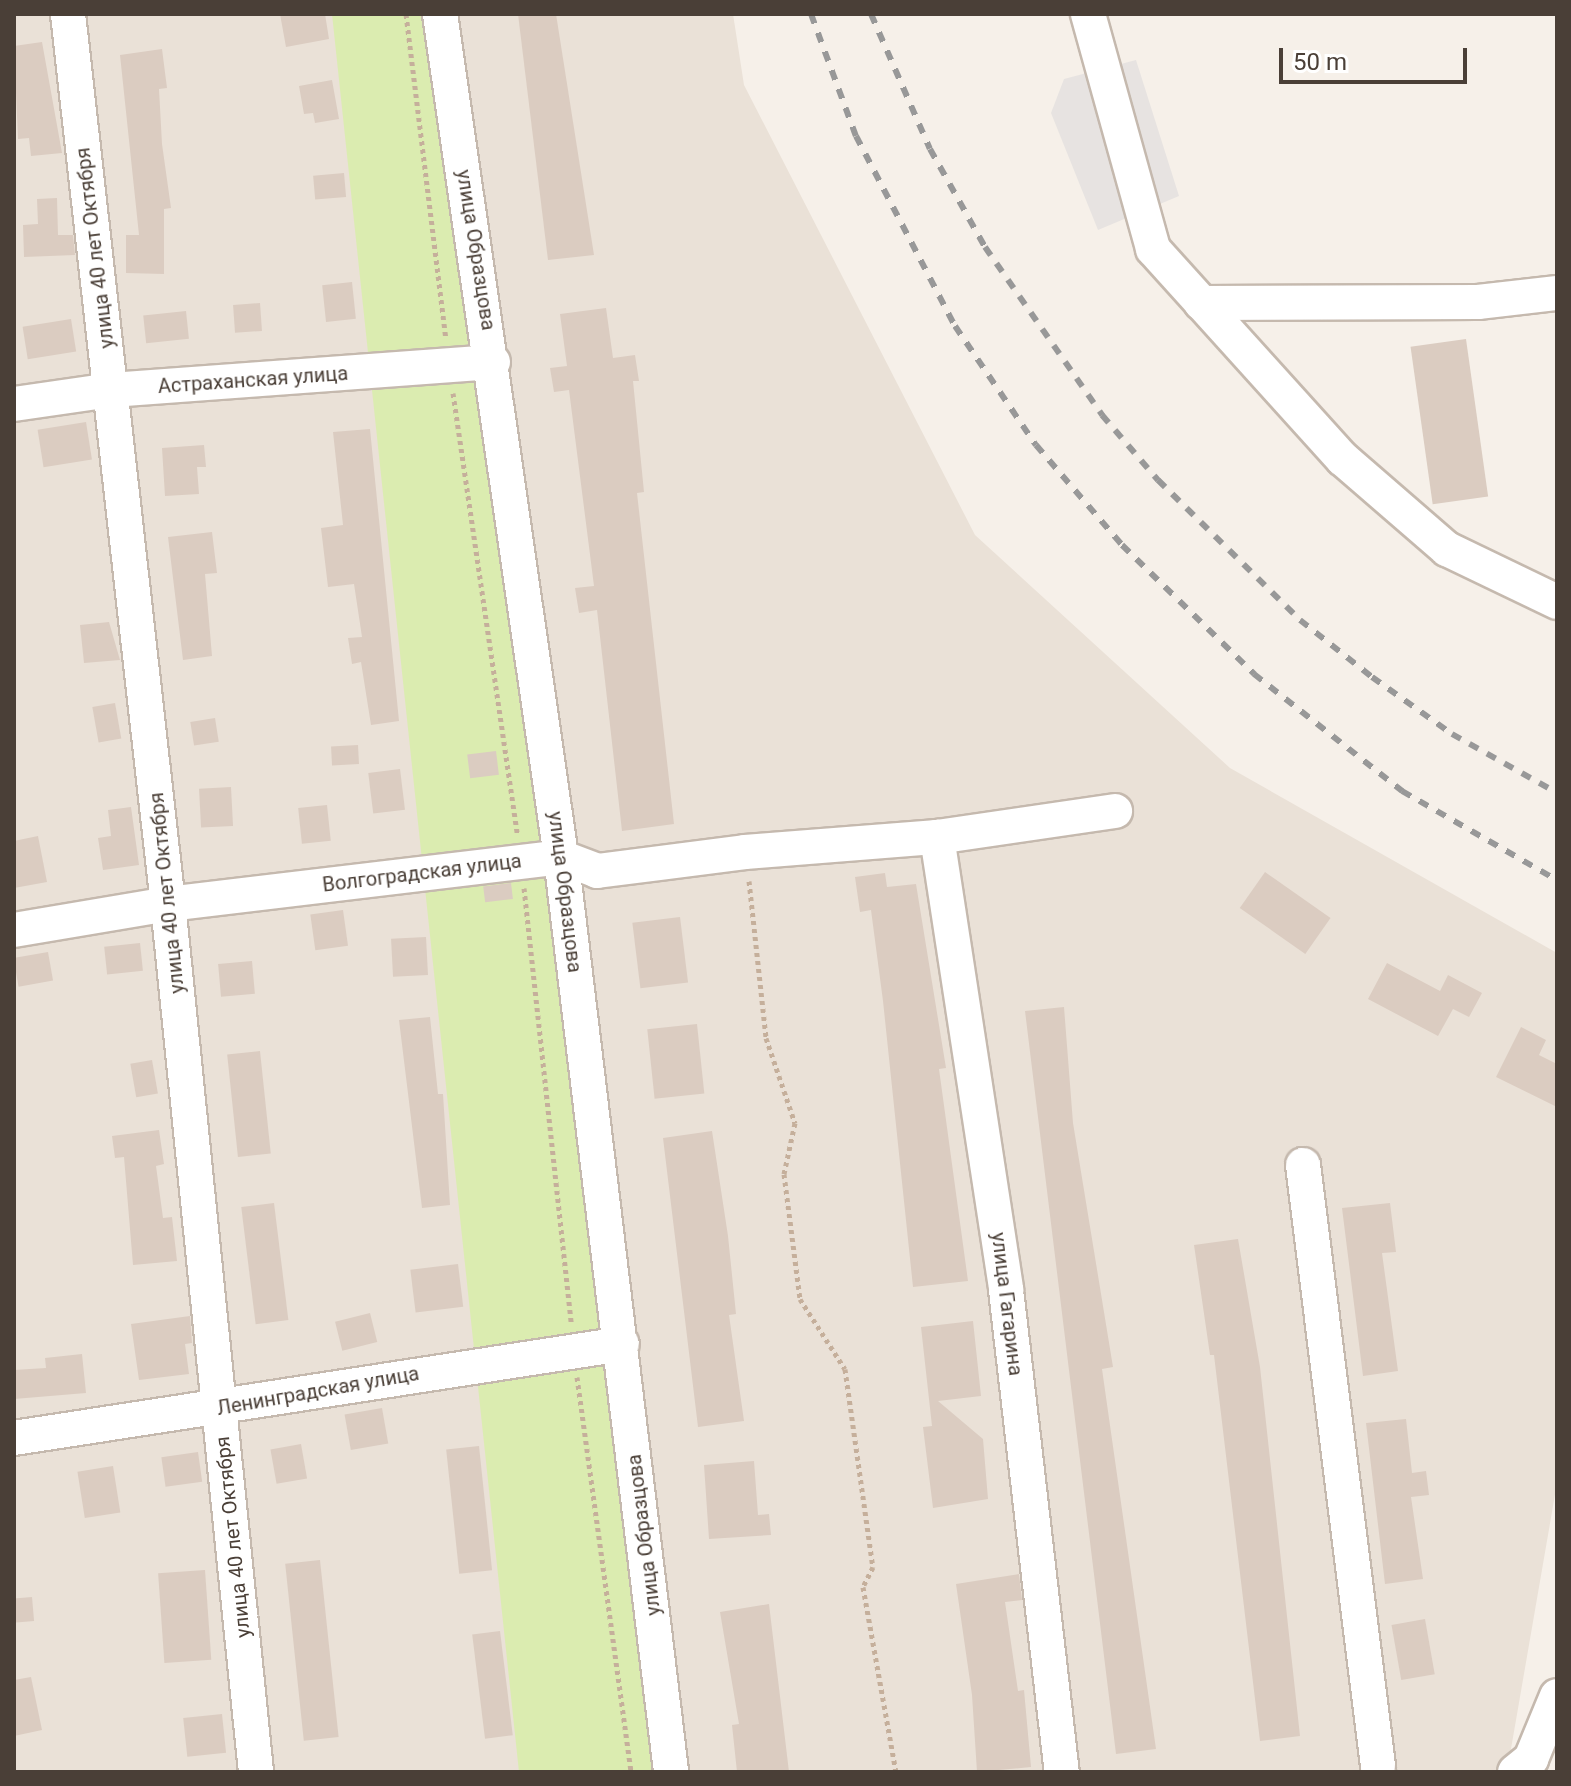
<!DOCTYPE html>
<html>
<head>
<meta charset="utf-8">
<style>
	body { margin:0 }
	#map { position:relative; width:1571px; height:1786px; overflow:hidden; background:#f6f0e9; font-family:Roboto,sans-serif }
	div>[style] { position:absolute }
	.residential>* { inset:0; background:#eae1d7 }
	.green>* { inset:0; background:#dbecb0 }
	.parking>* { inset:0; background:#e7e3e1 }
	.building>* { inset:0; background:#dbccc1; transform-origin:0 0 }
	.path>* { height:5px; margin-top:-2.5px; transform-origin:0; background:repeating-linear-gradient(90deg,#c5af9b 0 4px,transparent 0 8px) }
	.roads { filter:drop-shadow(2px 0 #c5b9ae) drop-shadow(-2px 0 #c5b9ae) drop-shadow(0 2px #c5b9ae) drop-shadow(0 -2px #c5b9ae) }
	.minor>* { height:34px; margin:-17px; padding:0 17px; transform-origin:17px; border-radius:17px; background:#fff }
	.rail>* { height:6px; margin-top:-3px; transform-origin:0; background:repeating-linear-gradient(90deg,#989898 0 10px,transparent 0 20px) }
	span { translate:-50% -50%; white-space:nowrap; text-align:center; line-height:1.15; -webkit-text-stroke:8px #fff; paint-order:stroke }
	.street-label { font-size:20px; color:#4a3f37 }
	.frame { position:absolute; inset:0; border:16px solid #4a3f37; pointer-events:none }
	.scale { position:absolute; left:1279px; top:48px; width:188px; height:36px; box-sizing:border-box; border:4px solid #4a3f37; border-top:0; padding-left:10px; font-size:24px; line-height:28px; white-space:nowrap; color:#4a3f37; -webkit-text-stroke:6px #fff; paint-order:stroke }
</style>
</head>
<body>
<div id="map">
	<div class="residential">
		<div style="clip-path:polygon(14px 14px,733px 14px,744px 85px,975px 535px,1230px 768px,1557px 953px,1557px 1483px,1507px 1772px,14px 1772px)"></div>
	</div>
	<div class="green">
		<div style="clip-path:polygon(332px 14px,440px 14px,671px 1772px,519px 1772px)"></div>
	</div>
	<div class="parking">
		<div style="clip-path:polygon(1136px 60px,1179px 196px,1098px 230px,1051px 113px,1064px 79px)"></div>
	</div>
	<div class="building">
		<div style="clip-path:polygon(280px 14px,325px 14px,329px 39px,286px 47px)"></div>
		<div style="clip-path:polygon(518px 14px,556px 14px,594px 255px,548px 260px)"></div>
		<div style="clip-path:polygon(42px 42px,62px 153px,31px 156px,29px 138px,18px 139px,14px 46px)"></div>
		<div style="clip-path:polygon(162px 49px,167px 88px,159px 89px,162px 144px,171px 208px,164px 209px,164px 274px,126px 273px,126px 235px,139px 235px,120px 55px)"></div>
		<div style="clip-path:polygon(332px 80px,339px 119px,315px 123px,313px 113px,304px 114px,299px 86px)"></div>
		<div style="left:344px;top:173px;width:24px;height:31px;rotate:85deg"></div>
		<div style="clip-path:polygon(57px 198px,58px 235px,73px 235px,75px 255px,24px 257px,23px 225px,38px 224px,37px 199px)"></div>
		<div style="left:352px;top:282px;width:37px;height:30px;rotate:84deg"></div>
		<div style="left:260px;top:303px;width:28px;height:27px;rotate:86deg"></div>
		<div style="clip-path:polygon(606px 308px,613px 358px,635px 355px,639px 381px,633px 381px,644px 492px,637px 493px,674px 824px,622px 831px,597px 610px,579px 613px,575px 588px,594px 586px,569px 390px,554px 392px,550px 368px,567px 366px,560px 314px)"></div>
		<div style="left:186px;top:311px;width:28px;height:43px;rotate:84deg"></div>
		<div style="left:71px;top:319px;width:33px;height:49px;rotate:81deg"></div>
		<div style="left:1466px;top:339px;width:159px;height:56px;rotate:82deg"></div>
		<div style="left:86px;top:422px;width:38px;height:49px;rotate:81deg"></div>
		<div style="clip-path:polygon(370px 429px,399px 721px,371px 725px,361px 662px,352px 664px,348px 638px,362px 637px,354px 584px,328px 587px,321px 528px,343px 525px,333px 432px)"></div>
		<div style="clip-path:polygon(204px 445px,206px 467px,197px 467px,199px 494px,165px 496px,162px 448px)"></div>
		<div style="clip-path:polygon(212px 532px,217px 573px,205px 574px,212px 656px,183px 660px,168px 537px)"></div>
		<div style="clip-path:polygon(109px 622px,120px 660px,84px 663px,80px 625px)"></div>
		<div style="left:115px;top:703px;width:36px;height:23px;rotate:80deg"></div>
		<div style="left:215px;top:718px;width:24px;height:25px;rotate:81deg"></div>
		<div style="left:358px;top:745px;width:19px;height:27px;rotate:87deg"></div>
		<div style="left:496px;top:751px;width:24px;height:29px;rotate:83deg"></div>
		<div style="left:400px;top:769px;width:41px;height:32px;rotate:83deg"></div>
		<div style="left:231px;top:787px;width:39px;height:32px;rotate:87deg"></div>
		<div style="left:327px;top:805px;width:36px;height:29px;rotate:84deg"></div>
		<div style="clip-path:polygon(131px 807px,139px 865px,103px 870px,98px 838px,111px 836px,108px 810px)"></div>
		<div style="clip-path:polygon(38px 836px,47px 882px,14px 888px,14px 841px)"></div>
		<div style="left:1265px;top:872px;width:80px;height:44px;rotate:35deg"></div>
		<div style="clip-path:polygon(885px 873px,887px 887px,916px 884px,946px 1068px,939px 1069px,968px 1281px,913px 1287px,883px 1001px,871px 910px,860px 912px,855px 877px)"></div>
		<div style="left:511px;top:883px;width:16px;height:28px;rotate:83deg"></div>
		<div style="left:343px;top:910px;width:36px;height:33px;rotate:82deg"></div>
		<div style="left:680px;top:917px;width:66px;height:48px;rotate:83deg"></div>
		<div style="left:426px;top:937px;width:38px;height:35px;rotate:87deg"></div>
		<div style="left:140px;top:943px;width:28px;height:36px;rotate:84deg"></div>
		<div style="left:48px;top:952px;width:29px;height:35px;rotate:80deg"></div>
		<div style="left:252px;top:961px;width:33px;height:34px;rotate:85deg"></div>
		<div style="clip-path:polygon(1387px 963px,1440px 991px,1448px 975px,1482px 993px,1469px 1017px,1453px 1009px,1438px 1036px,1368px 999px)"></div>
		<div style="clip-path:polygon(1064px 1007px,1073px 1123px,1113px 1367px,1102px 1369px,1156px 1749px,1116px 1754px,1025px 1011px)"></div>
		<div style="clip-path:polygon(430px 1017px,438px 1094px,443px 1094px,450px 1205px,422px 1208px,399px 1020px)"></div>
		<div style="left:697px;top:1024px;width:70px;height:50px;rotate:84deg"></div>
		<div style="clip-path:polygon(1521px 1027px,1546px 1040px,1539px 1055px,1557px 1064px,1557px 1107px,1496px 1077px)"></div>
		<div style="left:260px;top:1051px;width:103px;height:33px;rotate:84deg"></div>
		<div style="left:152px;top:1060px;width:34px;height:22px;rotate:80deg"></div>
		<div style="clip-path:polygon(159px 1130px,164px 1164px,156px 1166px,163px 1218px,172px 1217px,177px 1261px,133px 1265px,124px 1157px,115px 1158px,112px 1136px)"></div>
		<div style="clip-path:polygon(712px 1131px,728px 1236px,736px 1314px,729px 1315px,744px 1421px,698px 1427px,663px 1138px)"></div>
		<div style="left:274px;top:1203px;width:118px;height:33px;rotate:83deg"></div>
		<div style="clip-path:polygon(1390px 1203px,1396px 1252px,1382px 1253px,1398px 1371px,1363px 1376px,1342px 1208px)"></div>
		<div style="clip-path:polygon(1238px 1239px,1260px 1367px,1300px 1736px,1260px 1741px,1214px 1355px,1210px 1355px,1194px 1245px)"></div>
		<div style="left:458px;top:1264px;width:43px;height:48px;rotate:83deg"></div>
		<div style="left:370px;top:1313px;width:30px;height:36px;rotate:76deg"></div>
		<div style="clip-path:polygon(190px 1316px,192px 1343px,185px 1344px,189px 1374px,139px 1380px,131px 1324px)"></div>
		<div style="clip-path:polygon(973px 1321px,981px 1396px,938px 1401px,983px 1439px,988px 1499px,933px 1508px,923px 1427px,932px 1426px,921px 1327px)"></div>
		<div style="clip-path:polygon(82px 1354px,86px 1393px,14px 1399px,14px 1370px,46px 1368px,45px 1358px)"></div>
		<div style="left:382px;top:1408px;width:36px;height:38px;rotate:80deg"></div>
		<div style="clip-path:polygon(1406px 1419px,1412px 1473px,1426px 1471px,1429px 1495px,1411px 1497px,1423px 1579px,1385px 1584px,1366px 1423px)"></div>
		<div style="left:301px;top:1444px;width:35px;height:31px;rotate:80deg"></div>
		<div style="left:479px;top:1446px;width:125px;height:33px;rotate:84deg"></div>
		<div style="left:198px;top:1452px;width:30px;height:37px;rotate:82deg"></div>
		<div style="clip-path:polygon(754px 1461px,758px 1515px,769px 1514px,771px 1535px,709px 1539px,704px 1465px)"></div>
		<div style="left:113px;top:1466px;width:47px;height:36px;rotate:81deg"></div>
		<div style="left:320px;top:1560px;width:178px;height:35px;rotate:84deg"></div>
		<div style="left:205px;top:1570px;width:90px;height:47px;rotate:86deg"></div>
		<div style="clip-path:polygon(1019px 1574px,1022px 1600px,1005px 1602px,1018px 1691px,1024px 1690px,1031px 1767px,977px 1772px,972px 1695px,956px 1584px)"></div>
		<div style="left:32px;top:1597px;width:24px;height:18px;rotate:85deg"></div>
		<div style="clip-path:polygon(769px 1604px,789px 1772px,737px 1772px,732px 1725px,739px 1724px,720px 1612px)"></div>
		<div style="left:1425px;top:1619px;width:56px;height:34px;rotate:80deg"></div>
		<div style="left:500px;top:1631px;width:105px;height:28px;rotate:83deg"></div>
		<div style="clip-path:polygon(31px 1677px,42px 1730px,14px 1736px,14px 1680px)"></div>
		<div style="left:222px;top:1714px;width:39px;height:39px;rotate:84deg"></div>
	</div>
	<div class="path">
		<div style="left:406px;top:14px;width:327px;rotate:83deg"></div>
		<div style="left:453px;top:393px;width:446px;rotate:81.7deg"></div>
		<div style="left:749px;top:881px;width:158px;rotate:83.8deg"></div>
		<div style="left:766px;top:1038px;width:90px;rotate:71.2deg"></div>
		<div style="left:795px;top:1123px;width:52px;rotate:102.2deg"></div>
		<div style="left:784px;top:1174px;width:126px;rotate:82.7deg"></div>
		<div style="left:800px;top:1299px;width:83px;rotate:57.3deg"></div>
		<div style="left:845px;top:1369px;width:200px;rotate:82deg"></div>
		<div style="left:873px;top:1567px;width:22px;rotate:117deg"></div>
		<div style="left:863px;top:1587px;width:188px;rotate:79.9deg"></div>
		<div style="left:524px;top:888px;width:438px;rotate:83.8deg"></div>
		<div style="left:577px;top:1377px;width:399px;rotate:82.2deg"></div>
	</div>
	<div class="roads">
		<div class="minor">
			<div style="left:68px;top:14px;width:896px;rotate:83.59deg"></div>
			<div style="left:168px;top:904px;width:872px;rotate:84.21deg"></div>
			<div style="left:440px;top:14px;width:852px;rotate:81.83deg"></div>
			<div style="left:561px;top:857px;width:922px;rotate:83.14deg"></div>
			<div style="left:1088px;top:14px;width:244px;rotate:74.5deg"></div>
			<div style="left:1153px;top:249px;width:283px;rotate:47.9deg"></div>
			<div style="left:1343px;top:459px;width:138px;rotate:40.9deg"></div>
			<div style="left:1447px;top:549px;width:122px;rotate:25.7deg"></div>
			<div style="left:1201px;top:303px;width:277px;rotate:-0.2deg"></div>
			<div style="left:1478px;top:302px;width:80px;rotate:-6.5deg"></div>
			<div style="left:14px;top:404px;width:98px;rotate:-8.2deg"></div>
			<div style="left:111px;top:390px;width:383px;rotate:-4.2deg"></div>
			<div style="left:937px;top:837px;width:458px;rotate:81.3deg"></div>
			<div style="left:1006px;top:1290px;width:485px;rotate:83.4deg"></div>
			<div style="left:14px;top:930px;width:156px;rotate:-9.6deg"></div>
			<div style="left:168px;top:904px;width:396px;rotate:-6.8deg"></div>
			<div style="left:561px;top:857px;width:39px;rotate:21deg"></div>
			<div style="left:597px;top:871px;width:149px;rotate:-7.3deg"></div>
			<div style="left:745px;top:852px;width:193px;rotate:-4.5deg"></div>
			<div style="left:937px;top:837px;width:180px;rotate:-8.3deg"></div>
			<div style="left:1303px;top:1165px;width:606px;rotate:82.89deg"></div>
			<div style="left:14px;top:1438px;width:615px;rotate:-8.79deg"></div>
			<div style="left:1515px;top:1772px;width:21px;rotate:-39deg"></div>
			<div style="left:1531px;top:1759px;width:68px;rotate:-67.6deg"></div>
		</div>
	</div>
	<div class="rail">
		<div style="left:811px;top:14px;width:130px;rotate:69.8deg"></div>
		<div style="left:856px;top:136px;width:214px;rotate:62.5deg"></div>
		<div style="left:955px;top:326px;width:144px;rotate:55.8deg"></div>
		<div style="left:1036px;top:445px;width:132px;rotate:49.3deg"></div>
		<div style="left:1122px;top:545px;width:185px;rotate:44.3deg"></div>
		<div style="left:1254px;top:674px;width:189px;rotate:38.3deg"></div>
		<div style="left:1402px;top:791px;width:179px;rotate:29.9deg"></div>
		<div style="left:871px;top:14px;width:147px;rotate:66.4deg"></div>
		<div style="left:930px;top:149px;width:112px;rotate:60.7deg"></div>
		<div style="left:985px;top:247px;width:205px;rotate:55.1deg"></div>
		<div style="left:1102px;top:415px;width:86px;rotate:49.3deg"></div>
		<div style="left:1158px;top:480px;width:199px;rotate:44.6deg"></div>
		<div style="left:1300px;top:620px;width:92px;rotate:38.4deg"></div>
		<div style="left:1372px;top:677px;width:98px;rotate:35.5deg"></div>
		<div style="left:1452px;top:734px;width:120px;rotate:29.3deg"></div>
	</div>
	<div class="street-label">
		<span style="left:95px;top:248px;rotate:-97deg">улица 40 лет Октября</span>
		<span style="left:476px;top:250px;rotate:81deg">улица Образцова</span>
		<span style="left:253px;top:380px;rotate:-4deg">Астраханская улица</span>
		<span style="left:422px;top:873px;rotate:-7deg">Волгоградская улица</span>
		<span style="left:565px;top:892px;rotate:83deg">улица Образцова</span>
		<span style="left:167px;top:893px;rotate:-96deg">улица 40 лет Октября</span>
		<span style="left:1007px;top:1304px;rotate:83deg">улица Гагарина</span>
		<span style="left:318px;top:1391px;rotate:-10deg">Ленинградская улица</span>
		<span style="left:644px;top:1535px;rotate:-97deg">улица Образцова</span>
		<span style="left:233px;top:1537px;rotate:-96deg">улица 40 лет Октября</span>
	</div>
	<div class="frame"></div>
	<div class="scale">50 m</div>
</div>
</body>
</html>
